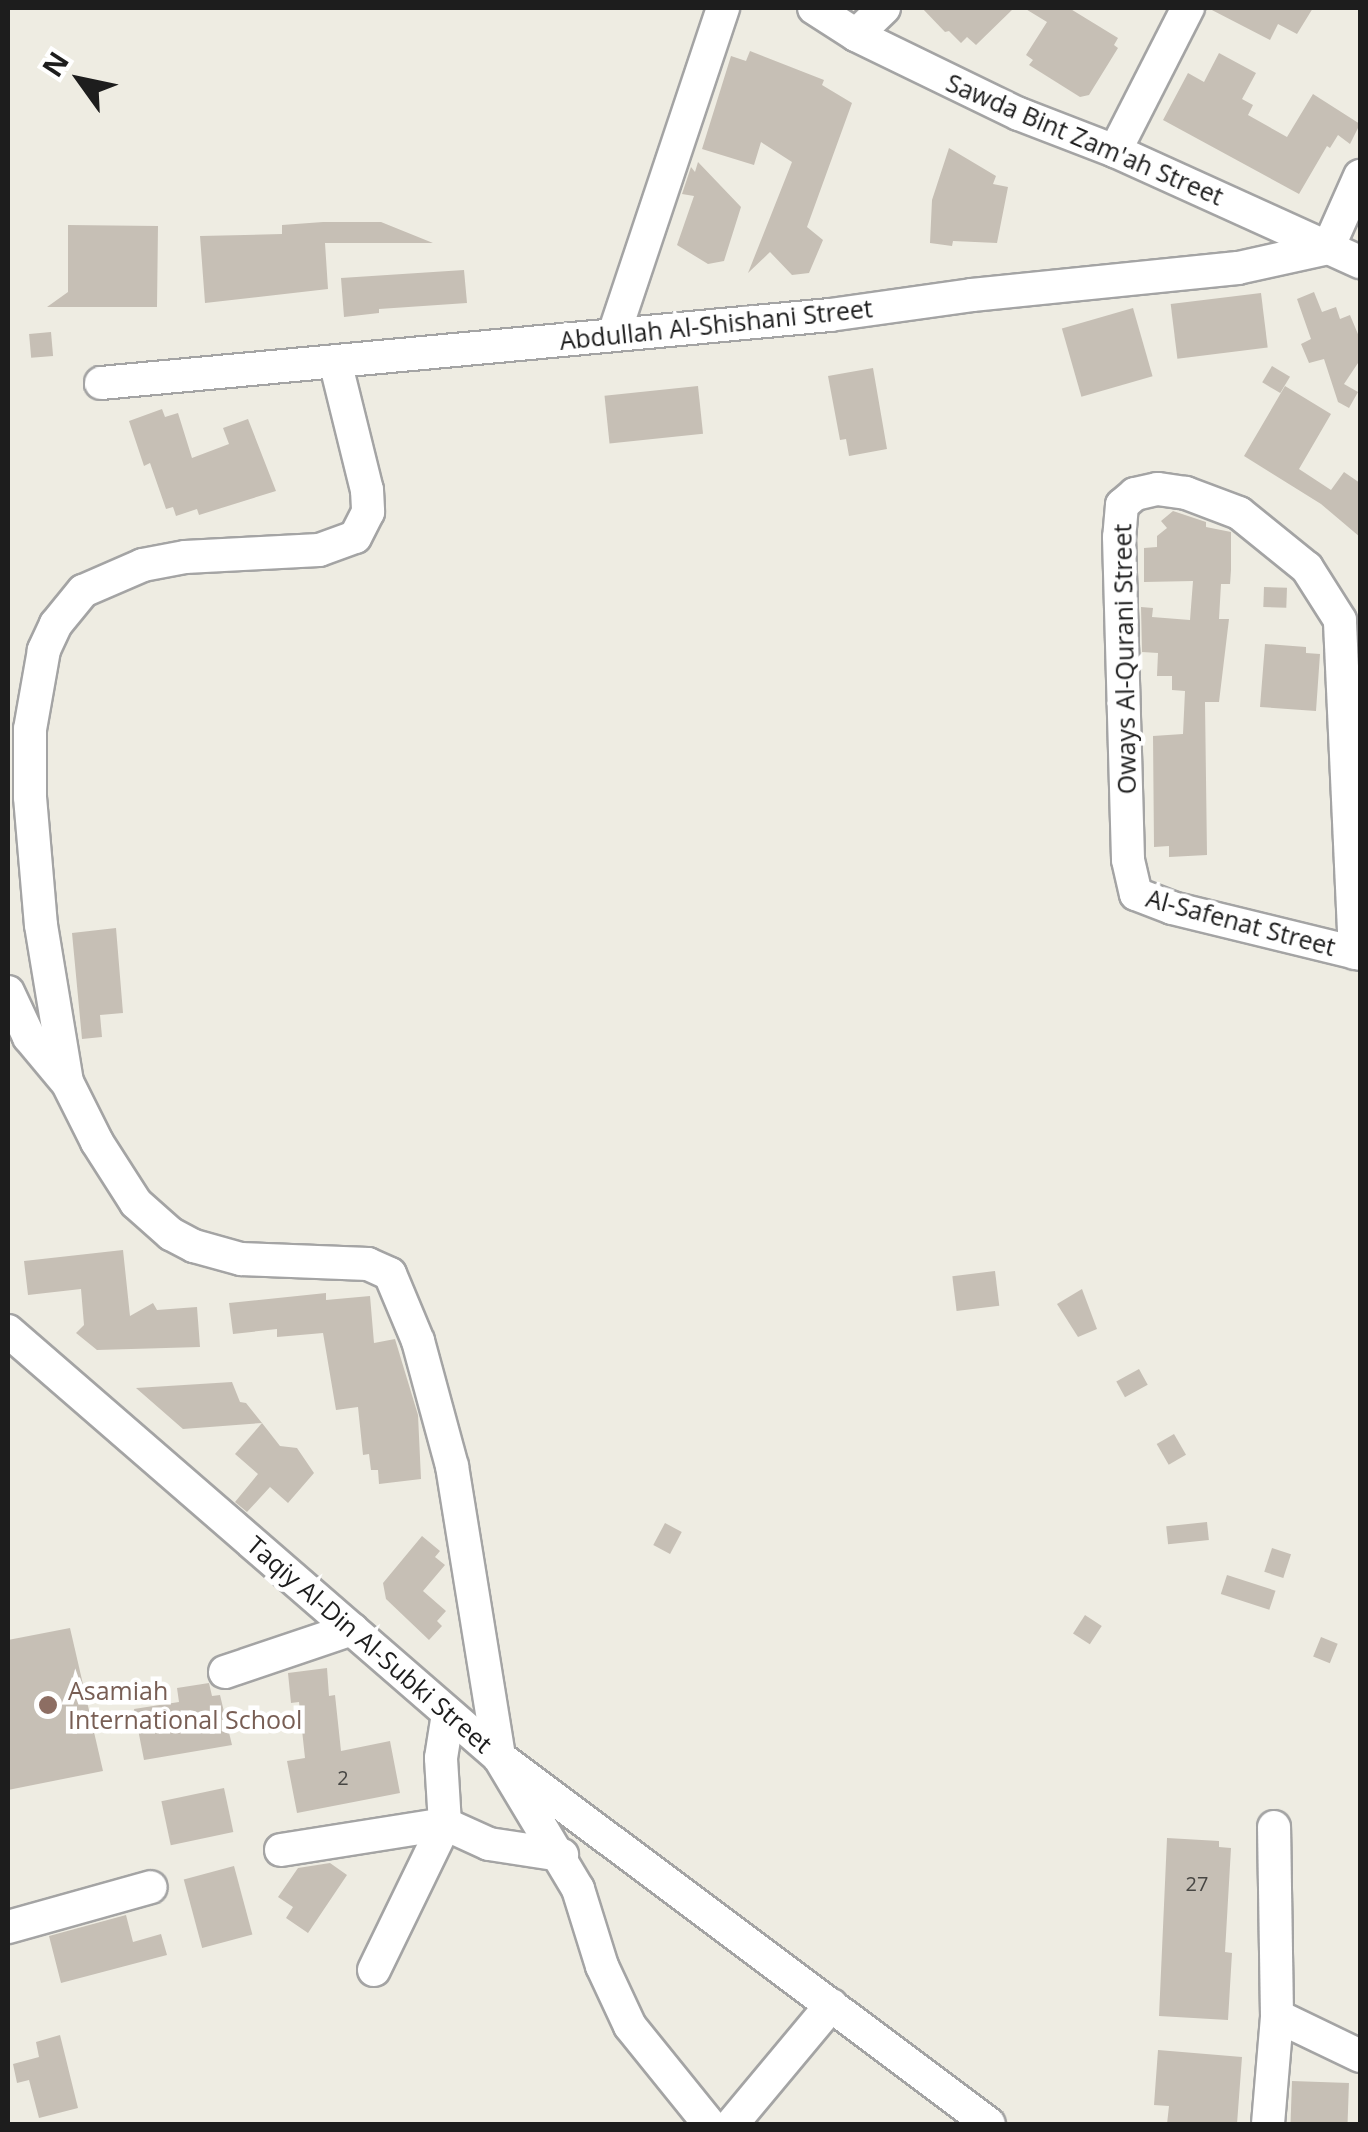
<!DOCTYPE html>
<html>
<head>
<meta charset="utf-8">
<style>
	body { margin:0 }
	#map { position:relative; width:1368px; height:2132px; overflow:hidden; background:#eeece2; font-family:"Open Sans",sans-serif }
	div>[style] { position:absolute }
	.building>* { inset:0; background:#c6bfb5; transform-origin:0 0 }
	.roads { filter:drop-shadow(2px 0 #a4a4a4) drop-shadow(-2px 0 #a4a4a4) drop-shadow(0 2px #a4a4a4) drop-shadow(0 -2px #a4a4a4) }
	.minor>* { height:32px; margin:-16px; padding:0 16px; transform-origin:16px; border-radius:16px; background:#fff }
	.dots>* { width:28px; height:28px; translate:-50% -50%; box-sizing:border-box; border:5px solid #fff; border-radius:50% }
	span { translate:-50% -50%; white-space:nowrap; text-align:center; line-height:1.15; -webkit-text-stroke:9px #fff; paint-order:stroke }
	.number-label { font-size:20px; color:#474643 }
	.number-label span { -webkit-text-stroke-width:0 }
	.street-label { font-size:25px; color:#1d1d1d }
	.education-label { font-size:25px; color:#785e54 }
	.left { translate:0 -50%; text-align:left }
	.frame { position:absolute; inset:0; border:10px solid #1d1d1d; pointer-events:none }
	.north { position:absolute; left:30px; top:30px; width:100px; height:100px; -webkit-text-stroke:8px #fff; paint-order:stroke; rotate:303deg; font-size:28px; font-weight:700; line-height:40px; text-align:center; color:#1d1d1d }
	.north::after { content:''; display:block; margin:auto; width:35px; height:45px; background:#1d1d1d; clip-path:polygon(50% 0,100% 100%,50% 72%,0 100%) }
</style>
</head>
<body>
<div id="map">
	<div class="building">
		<div style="clip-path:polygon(922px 8px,1014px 8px,976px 45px,967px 37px,961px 43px,949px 31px,945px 32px)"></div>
		<div style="clip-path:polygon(1024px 8px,1069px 8px,1118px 38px,1114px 45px,1118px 48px,1089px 95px,1080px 97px,1029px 65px,1033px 60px,1026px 55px,1047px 22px)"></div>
		<div style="clip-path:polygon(1208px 8px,1313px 8px,1297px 34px,1278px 24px,1270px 40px)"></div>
		<div style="clip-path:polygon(750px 51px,824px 80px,822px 85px,852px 103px,807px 227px,823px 240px,809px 273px,792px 275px,770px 252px,748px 273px,792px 162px,761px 142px,754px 165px,702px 149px,731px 56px,746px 61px)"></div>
		<div style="clip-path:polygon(1219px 53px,1256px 73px,1242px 99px,1253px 105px,1248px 115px,1287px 137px,1313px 94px,1360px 124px,1350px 144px,1338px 135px,1330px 148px,1327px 146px,1299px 194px,1163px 120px,1188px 73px,1204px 82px)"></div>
		<div style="clip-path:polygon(949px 148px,996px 176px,993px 184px,1008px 187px,997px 243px,953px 241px,952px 246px,930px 243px,932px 200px)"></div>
		<div style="clip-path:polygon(698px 162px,741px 207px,724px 261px,708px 264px,677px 245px,694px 196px,682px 194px,691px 167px,695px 172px)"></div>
		<div style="clip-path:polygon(323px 222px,381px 222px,433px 243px,325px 243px,328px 289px,205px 303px,200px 236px,282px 234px,282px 225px)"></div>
		<div style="clip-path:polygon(68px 225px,158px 226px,157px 307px,47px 307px,68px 292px)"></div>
		<div style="clip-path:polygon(464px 270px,467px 303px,379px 309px,379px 313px,344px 317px,341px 278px)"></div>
		<div style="clip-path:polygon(1314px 292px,1322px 312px,1336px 307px,1340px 319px,1350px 315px,1360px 339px,1360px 360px,1344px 384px,1358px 392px,1349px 408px,1338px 402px,1324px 359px,1309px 363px,1301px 344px,1311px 339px,1297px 299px)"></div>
		<div style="left:1261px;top:293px;width:55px;height:91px;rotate:83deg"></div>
		<div style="left:1133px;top:308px;width:71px;height:74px;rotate:74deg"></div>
		<div style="left:51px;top:332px;width:24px;height:22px;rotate:85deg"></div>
		<div style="left:1272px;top:366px;width:21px;height:19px;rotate:31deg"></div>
		<div style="clip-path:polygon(873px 368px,887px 449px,849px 456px,846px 439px,840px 440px,828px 376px)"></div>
		<div style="left:698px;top:386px;width:48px;height:94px;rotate:84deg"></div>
		<div style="clip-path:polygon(1285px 386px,1331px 414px,1299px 469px,1331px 490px,1344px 472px,1360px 483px,1360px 537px,1321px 504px,1244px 456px)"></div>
		<div style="clip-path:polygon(162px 409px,165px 417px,178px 413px,192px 458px,229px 444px,223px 428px,248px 419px,276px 491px,199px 515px,197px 509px,176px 516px,173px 507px,166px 509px,150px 463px,144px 466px,129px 421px)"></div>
		<div style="clip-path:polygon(1173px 511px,1206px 522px,1206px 527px,1231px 532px,1231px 570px,1230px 584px,1221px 584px,1219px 619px,1229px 619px,1219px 702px,1205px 702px,1207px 855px,1169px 857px,1169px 846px,1154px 847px,1153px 736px,1183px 734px,1185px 691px,1172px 690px,1172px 676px,1157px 676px,1158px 653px,1142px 652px,1141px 607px,1153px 608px,1152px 617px,1190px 620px,1193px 581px,1144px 582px,1144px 548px,1157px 547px,1157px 536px,1167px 528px,1161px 521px)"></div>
		<div style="left:1264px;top:587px;width:23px;height:20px;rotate:2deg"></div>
		<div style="clip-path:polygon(1265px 644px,1306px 647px,1306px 653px,1320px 654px,1316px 711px,1260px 707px)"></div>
		<div style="clip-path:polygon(116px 928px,123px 1013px,100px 1015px,102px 1037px,82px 1039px,72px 933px)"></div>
		<div style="clip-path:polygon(123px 1250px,130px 1316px,153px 1303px,157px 1310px,197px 1307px,200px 1347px,97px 1350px,76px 1333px,84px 1325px,81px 1289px,28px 1295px,24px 1261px)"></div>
		<div style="left:995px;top:1271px;width:35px;height:43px;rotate:83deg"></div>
		<div style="clip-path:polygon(1082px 1289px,1097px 1329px,1078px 1337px,1057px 1304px)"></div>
		<div style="clip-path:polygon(326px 1293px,326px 1300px,370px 1296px,374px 1343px,395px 1339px,418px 1415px,421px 1479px,379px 1484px,378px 1470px,371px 1470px,369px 1454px,363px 1455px,358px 1407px,336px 1410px,323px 1333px,277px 1337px,277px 1329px,233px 1334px,229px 1303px)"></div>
		<div style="left:1139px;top:1369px;width:18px;height:26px;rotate:61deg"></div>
		<div style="clip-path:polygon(232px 1382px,240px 1402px,246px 1403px,262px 1423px,183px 1429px,136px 1388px)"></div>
		<div style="clip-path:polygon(262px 1423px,280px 1446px,297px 1448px,314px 1473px,288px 1503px,270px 1487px,247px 1512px,235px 1502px,258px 1474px,235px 1454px)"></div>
		<div style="left:1174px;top:1434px;width:24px;height:20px;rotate:60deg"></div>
		<div style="left:1207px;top:1522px;width:18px;height:41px;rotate:84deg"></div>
		<div style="left:665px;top:1523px;width:19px;height:25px;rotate:28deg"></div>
		<div style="clip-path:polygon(422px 1536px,440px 1551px,435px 1557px,445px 1565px,423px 1591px,446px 1611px,437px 1621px,442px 1626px,429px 1640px,386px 1599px,383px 1583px)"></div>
		<div style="left:1272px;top:1548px;width:20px;height:25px;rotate:18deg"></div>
		<div style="left:1227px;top:1575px;width:51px;height:20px;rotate:18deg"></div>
		<div style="left:1085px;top:1615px;width:20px;height:22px;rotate:33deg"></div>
		<div style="clip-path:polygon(70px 1628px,103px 1771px,8px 1790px,8px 1640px)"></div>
		<div style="left:1321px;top:1637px;width:18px;height:21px;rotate:22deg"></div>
		<div style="clip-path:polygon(327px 1668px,329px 1696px,335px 1695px,341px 1751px,390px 1741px,400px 1793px,297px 1813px,287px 1761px,305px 1758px,299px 1702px,291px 1703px,288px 1673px)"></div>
		<div style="clip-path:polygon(209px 1683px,212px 1696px,220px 1695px,232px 1745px,144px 1760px,134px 1709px,179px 1702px,177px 1688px)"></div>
		<div style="left:224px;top:1788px;width:45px;height:64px;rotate:78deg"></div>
		<div style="clip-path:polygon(1167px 1838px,1219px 1841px,1219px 1847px,1231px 1848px,1225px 1952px,1232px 1953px,1228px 2020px,1159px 2016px)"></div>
		<div style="clip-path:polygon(330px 1863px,347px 1875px,308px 1933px,286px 1918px,293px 1907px,278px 1897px,298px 1868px)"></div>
		<div style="left:234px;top:1866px;width:71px;height:52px;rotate:75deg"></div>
		<div style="clip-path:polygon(126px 1915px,133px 1942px,161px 1934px,167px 1955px,61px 1983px,49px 1936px)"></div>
		<div style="clip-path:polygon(60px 2035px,78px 2108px,39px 2118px,29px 2080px,17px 2083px,13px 2064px,39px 2057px,36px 2042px)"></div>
		<div style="clip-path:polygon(1158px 2050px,1242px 2057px,1237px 2124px,1167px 2124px,1169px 2106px,1154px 2105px)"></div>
		<div style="left:1292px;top:2081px;width:57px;height:43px;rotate:2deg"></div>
	</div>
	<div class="roads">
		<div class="minor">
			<div style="left:814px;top:8px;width:50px;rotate:32.7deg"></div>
			<div style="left:856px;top:35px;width:181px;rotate:25.9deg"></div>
			<div style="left:1019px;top:114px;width:103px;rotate:21.1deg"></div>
			<div style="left:1115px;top:151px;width:269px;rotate:24.4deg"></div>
			<div style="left:856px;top:35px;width:39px;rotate:-44deg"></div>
			<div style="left:1115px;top:151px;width:161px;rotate:-63deg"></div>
			<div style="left:614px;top:334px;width:344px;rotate:-71.5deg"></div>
			<div style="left:335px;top:361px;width:133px;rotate:76.1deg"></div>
			<div style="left:367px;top:490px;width:22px;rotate:87deg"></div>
			<div style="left:368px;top:512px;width:28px;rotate:117deg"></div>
			<div style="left:355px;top:537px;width:38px;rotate:160deg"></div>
			<div style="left:319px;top:550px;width:134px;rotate:177deg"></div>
			<div style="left:185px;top:557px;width:43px;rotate:169.2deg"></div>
			<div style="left:143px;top:565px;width:65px;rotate:156.6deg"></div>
			<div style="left:83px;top:591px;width:43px;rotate:129.3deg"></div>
			<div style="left:56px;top:624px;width:29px;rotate:115deg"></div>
			<div style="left:44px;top:650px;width:80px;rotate:100deg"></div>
			<div style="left:30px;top:729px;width:68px;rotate:90deg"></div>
			<div style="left:30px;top:797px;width:128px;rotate:85.1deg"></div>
			<div style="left:41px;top:925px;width:159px;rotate:80.6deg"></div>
			<div style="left:67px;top:1082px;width:67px;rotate:63.4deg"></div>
			<div style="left:97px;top:1142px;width:72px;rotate:57.4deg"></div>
			<div style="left:136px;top:1203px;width:47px;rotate:41.5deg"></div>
			<div style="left:171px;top:1234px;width:26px;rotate:28deg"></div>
			<div style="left:194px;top:1246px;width:49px;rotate:15.5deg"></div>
			<div style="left:241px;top:1259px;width:127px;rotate:2.3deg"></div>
			<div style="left:368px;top:1264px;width:24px;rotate:24deg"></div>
			<div style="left:390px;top:1274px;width:73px;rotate:67.3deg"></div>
			<div style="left:418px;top:1341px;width:130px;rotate:74.8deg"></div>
			<div style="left:452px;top:1466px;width:295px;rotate:80.8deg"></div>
			<div style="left:499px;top:1757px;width:612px;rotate:36.83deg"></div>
			<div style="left:101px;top:383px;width:732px;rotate:-5.33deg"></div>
			<div style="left:830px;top:315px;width:143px;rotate:-8deg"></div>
			<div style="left:972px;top:295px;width:267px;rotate:-5.8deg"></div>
			<div style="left:1238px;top:268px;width:92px;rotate:-12.5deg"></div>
			<div style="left:1328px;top:248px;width:79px;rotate:-66deg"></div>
			<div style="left:1355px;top:953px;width:333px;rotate:-92.6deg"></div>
			<div style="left:1340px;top:620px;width:62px;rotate:-122.4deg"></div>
			<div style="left:1307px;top:568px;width:87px;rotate:-141deg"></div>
			<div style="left:1239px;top:513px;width:57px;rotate:-159.3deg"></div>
			<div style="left:1186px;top:493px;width:29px;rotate:-172deg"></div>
			<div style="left:1157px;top:489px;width:23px;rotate:167deg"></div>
			<div style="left:1135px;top:494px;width:17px;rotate:140deg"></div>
			<div style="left:1122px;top:505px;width:32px;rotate:95deg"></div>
			<div style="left:1119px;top:537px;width:323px;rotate:88.4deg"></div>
			<div style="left:1128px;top:860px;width:35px;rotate:77deg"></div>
			<div style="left:1136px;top:894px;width:39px;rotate:21deg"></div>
			<div style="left:1172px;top:908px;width:194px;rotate:13.7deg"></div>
			<div style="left:8px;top:992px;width:50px;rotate:65deg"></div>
			<div style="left:29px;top:1037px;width:55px;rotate:50.2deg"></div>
			<div style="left:8px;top:1331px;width:650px;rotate:40.95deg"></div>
			<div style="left:499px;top:1757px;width:154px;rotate:59.1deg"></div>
			<div style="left:578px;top:1889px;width:81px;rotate:72.7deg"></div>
			<div style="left:602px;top:1966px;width:66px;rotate:65deg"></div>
			<div style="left:630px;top:2026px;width:126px;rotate:51.1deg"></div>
			<div style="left:225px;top:1672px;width:134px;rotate:-18.7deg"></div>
			<div style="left:281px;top:1850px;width:166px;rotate:-9deg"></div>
			<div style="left:445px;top:1824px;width:48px;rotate:24.4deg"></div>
			<div style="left:489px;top:1844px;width:74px;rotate:8.6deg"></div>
			<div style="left:8px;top:1927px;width:148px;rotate:-15.6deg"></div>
			<div style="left:374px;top:1970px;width:162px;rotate:-64.1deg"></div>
			<div style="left:445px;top:1824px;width:66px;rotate:-93.5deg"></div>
			<div style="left:441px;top:1758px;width:45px;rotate:-81deg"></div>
			<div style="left:1277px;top:2016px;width:92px;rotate:25.7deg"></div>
			<div style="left:732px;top:2124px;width:155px;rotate:-50.2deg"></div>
			<div style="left:1268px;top:2124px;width:108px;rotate:-85.2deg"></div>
			<div style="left:1277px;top:2016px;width:189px;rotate:-90.9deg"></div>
		</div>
	</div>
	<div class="dots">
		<div style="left:48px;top:1705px;background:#8d6e63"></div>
	</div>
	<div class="number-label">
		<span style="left:343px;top:1777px">2</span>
		<span style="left:1197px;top:1883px">27</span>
	</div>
	<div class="street-label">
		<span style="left:1085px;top:139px;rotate:23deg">Sawda Bint Zam'ah Street</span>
		<span style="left:716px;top:324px;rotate:-6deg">Abdullah Al-Shishani Street</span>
		<span style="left:1124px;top:659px;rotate:-91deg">Oways Al-Qurani Street</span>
		<span style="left:1241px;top:922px;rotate:15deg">Al-Safenat Street</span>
		<span style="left:370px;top:1644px;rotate:41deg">Taqiy Al-Din Al-Subki Street</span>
	</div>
	<div class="education-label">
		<span class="left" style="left:68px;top:1705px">Asamiah<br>International School</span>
	</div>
	<div class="frame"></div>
	<div class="north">N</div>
</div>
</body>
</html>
